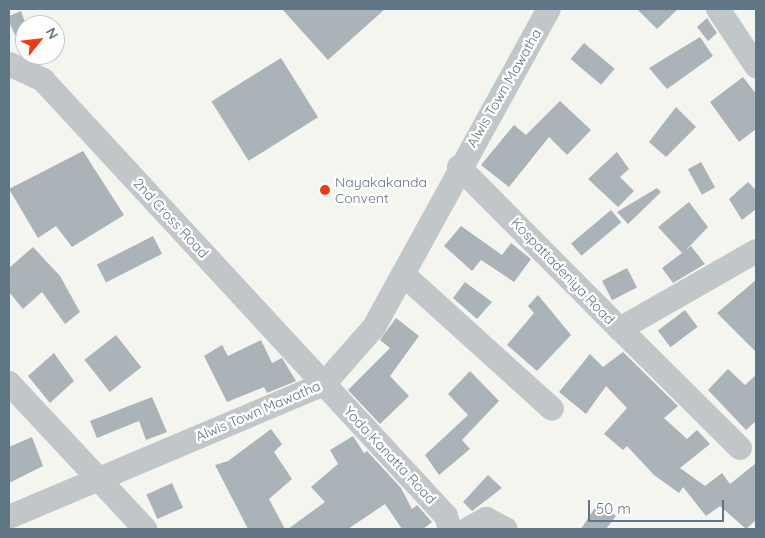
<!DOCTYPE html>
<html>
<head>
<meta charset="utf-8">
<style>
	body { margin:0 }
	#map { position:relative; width:765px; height:538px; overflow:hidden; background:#f5f5f0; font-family:Quicksand,sans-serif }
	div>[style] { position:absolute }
	.building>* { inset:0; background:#aab3b8; transform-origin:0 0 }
	.minor>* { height:24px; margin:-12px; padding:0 12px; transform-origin:12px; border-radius:12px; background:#c1c6c9 }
	.dots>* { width:14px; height:14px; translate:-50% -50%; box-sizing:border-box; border:2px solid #fff; border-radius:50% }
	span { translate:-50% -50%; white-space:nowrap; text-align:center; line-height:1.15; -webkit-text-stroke:5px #fff; paint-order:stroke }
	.street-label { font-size:14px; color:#617684 }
	.poi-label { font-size:14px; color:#617684 }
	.left { translate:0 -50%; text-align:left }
	.frame { position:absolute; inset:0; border:10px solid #617684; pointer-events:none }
	.north { position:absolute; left:15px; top:15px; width:50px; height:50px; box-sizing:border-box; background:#fff; border:1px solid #c0c8ce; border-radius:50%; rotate:61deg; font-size:14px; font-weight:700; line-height:20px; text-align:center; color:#617684 }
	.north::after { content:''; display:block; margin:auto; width:18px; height:22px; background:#f23812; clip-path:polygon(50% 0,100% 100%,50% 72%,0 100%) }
	.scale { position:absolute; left:588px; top:500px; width:136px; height:22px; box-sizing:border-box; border:2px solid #617684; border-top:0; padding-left:6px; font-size:15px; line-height:18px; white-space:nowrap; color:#617684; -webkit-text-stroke:4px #fff; paint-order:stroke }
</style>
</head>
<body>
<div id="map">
	<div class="building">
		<div style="clip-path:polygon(282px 9px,385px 9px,328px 60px)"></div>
		<div style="clip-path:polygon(637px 9px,678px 9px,657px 29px)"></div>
		<div style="clip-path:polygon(21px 11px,25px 22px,25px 56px,9px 22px,9px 16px)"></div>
		<div style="clip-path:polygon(707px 18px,717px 33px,708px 41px,697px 27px)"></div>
		<div style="clip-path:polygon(700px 37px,713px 56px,667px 89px,649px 68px)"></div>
		<div style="left:584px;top:43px;width:40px;height:21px;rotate:40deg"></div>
		<div style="left:281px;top:58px;width:70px;height:82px;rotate:58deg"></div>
		<div style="clip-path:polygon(743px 77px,756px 94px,756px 129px,739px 142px,710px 102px)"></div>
		<div style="clip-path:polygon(560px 101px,591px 130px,567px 155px,549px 137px,509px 187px,481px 165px,514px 125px,526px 135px)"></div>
		<div style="clip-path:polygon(676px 107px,696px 127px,666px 157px,649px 142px)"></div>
		<div style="clip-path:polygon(83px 151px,124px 215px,72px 247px,56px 226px,38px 238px,9px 189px)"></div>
		<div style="clip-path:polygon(617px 152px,629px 169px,620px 177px,634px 191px,618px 207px,588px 179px)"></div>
		<div style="left:701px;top:162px;width:29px;height:15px;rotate:61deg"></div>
		<div style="clip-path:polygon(748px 182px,756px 190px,756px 209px,742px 220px,729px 199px)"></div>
		<div style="clip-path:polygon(657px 188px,661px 192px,628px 224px,617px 212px)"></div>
		<div style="clip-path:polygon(689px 202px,708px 227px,685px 251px,691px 246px,705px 264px,673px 283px,662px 268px,682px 253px,658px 227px)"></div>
		<div style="left:611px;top:210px;width:16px;height:52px;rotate:50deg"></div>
		<div style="clip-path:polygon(461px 226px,502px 255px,511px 243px,531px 259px,514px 282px,481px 260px,472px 271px,444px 246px)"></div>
		<div style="left:153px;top:236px;width:20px;height:63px;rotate:63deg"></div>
		<div style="clip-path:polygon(33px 247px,60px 276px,80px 312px,65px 324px,42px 292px,23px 309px,9px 292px,9px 268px)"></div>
		<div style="left:627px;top:268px;width:22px;height:28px;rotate:63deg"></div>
		<div style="clip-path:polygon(756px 280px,756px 352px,717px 313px)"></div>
		<div style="clip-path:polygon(465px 282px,492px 302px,477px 319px,453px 298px)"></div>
		<div style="clip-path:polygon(538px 295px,571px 335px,537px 371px,507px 345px,534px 313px,528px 306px)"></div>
		<div style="left:685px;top:310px;width:21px;height:34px;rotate:53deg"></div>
		<div style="clip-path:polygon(396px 318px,419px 336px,390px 376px,409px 396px,380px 424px,348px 390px,390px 348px,380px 340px)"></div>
		<div style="left:116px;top:335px;width:41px;height:40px;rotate:52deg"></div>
		<div style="clip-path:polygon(261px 340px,272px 363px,282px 358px,296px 381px,267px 393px,264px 387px,227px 402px,204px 356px,222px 345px,228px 356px)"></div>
		<div style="clip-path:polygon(623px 352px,678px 406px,664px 418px,687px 439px,697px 430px,710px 444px,680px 468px,705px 486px,722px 473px,730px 484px,756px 463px,756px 520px,746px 529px,720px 506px,706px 516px,683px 487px,679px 493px,654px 475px,627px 446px,623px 450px,604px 434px,627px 408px,606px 386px,586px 414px,559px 392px,590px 354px,603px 367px)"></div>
		<div style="clip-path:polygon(54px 353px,74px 381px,50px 403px,28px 376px)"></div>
		<div style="clip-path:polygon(728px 369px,745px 385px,756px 375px,756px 421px,746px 430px,708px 390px)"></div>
		<div style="clip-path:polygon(470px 371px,499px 401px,462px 440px,470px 449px,439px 475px,425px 455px,468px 415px,448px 394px)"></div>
		<div style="clip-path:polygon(152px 397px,167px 432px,146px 440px,139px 421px,97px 438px,90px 421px)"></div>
		<div style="clip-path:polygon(271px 429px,282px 444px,274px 452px,292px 479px,269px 499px,285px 529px,248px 529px,215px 465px,228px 461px)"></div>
		<div style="clip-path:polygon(353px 436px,364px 453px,367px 451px,401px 488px,412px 509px,417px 505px,432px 522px,423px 529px,402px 529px,385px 504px,348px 529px,288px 529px,325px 502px,311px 487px,338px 464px,330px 450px)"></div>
		<div style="clip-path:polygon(32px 437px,43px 466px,9px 483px,9px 447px)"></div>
		<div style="clip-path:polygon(488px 475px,502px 488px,472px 511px,463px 502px)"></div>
		<div style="left:172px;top:483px;width:27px;height:28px;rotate:66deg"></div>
		<div style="clip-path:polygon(598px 503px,616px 516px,606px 529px,581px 529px)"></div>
	</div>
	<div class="minor">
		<div style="left:718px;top:9px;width:69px;rotate:56.3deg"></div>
		<div style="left:9px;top:64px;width:38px;rotate:25deg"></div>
		<div style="left:43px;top:80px;width:594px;rotate:47.25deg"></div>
		<div style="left:446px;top:516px;width:14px;rotate:73deg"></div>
		<div style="left:459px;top:167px;width:228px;rotate:45.2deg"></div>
		<div style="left:620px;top:329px;width:157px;rotate:-29.8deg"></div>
		<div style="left:405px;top:276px;width:198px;rotate:42.1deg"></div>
		<div style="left:620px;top:329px;width:169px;rotate:44.8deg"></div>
		<div style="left:9px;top:383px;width:200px;rotate:47deg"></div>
		<div style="left:9px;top:517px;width:342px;rotate:-22.9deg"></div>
		<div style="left:324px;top:384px;width:76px;rotate:-48.7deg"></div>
		<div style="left:374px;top:327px;width:363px;rotate:-61.2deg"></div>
		<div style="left:468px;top:529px;width:21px;rotate:-29deg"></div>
		<div style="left:486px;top:519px;width:22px;rotate:27deg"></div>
	</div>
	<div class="dots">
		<div style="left:325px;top:190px;background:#f23812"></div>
	</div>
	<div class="street-label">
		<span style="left:504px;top:88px;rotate:-60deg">Alwis Town Mawatha</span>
		<span style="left:171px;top:218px;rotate:47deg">2nd Cross Road</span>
		<span style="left:563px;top:271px;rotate:46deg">Kospattadeniya Road</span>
		<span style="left:258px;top:411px;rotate:-23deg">Alwis Town Mawatha</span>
		<span style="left:390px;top:455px;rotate:47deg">Yoda Kanatta Road</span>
	</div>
	<div class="poi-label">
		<span class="left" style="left:335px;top:190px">Nayakakanda<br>Convent</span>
	</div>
	<div class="frame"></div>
	<div class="north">N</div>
	<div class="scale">50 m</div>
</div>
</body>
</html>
